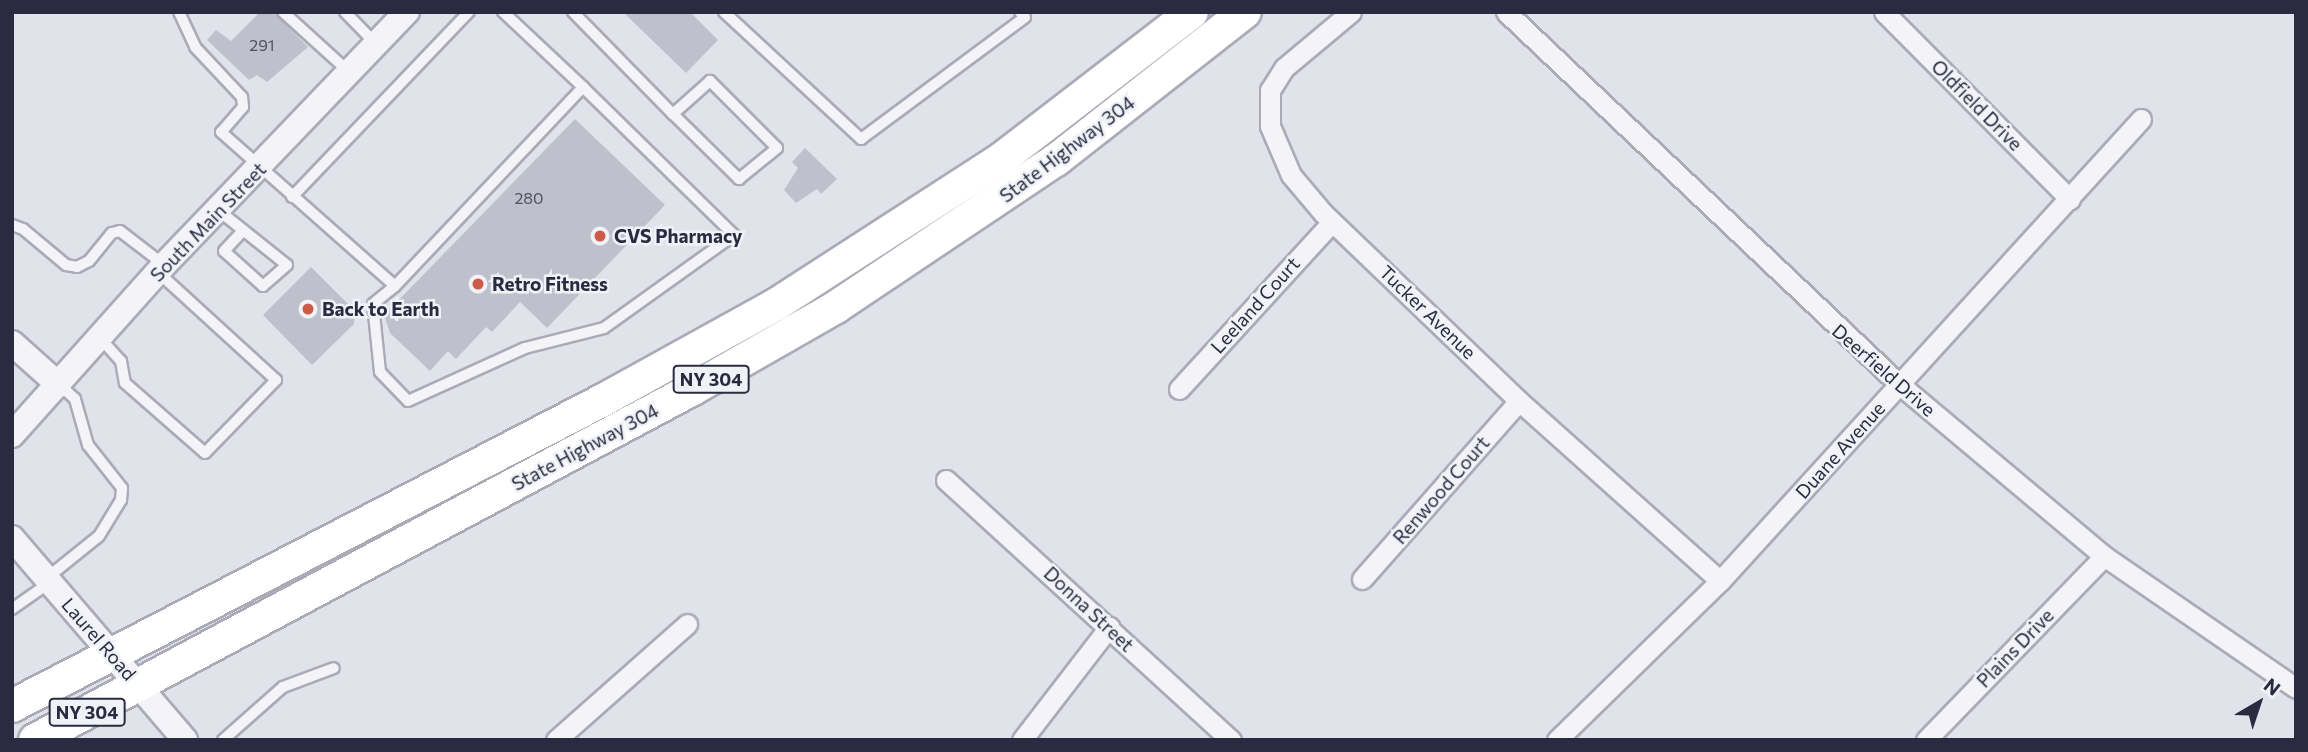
<!DOCTYPE html>
<html>
<head>
<meta charset="utf-8">
<style>
	body { margin:0 }
	#map { position:relative; width:2308px; height:752px; overflow:hidden; background:#e1e2ea; font-family:Commissioner,sans-serif }
	div>[style] { position:absolute }
	.building>* { inset:0; background:#bec0cc }
	.roads { filter:drop-shadow(2px 0 #aaabb7) drop-shadow(-2px 0 #aaabb7) drop-shadow(0 2px #aaabb7) drop-shadow(0 -2px #aaabb7) }
	.service>* { height:10px; margin:-5px; padding:0 5px; transform-origin:5px; border-radius:5px; background:#f4f4f8 }
	.minor>* { height:19px; margin:-9.5px; padding:0 9.5px; transform-origin:9.5px; border-radius:9.5px; background:#f4f4f8 }
	.tertiary>* { height:24px; margin:-12px; padding:0 12px; transform-origin:12px; border-radius:12px; background:#f4f4f8 }
	.primary>* { height:32px; margin:-16px; padding:0 16px; transform-origin:16px; border-radius:16px; background:#fff }
	.dots>* { width:19px; height:19px; translate:-50% -50%; box-sizing:border-box; border:4px solid #f1f2f7; border-radius:50% }
	span { translate:-50% -50%; white-space:nowrap; text-align:center; line-height:1.15; -webkit-text-stroke:5px #f1f2f7; paint-order:stroke }
	.number-label { font-size:16px; color:#4f5064 }
	.number-label span { -webkit-text-stroke-width:0 }
	.shield-label span { padding:2px 5px; background:#f1f2f7; border:2px solid; border-radius:5px; -webkit-text-stroke-width:0 }
	.shield-label { font-size:18px; color:#2a2b41; font-weight:700 }
	.street-label { font-size:19px; color:#2a2b41 }
	.poi-label { font-size:19px; color:#2a2b41; font-weight:700 }
	.left { translate:0 -50%; text-align:left }
	.frame { position:absolute; inset:0; border:14px solid #2a2b41; pointer-events:none }
	.north { position:absolute; left:2224px; top:668px; width:70px; height:70px; -webkit-text-stroke:5px #f1f2f7; paint-order:stroke; rotate:39deg; font-size:19px; font-weight:700; line-height:28px; text-align:center; color:#2a2b41 }
	.north::after { content:''; display:block; margin:auto; width:24px; height:32px; background:#2a2b41; clip-path:polygon(50% 0,100% 100%,50% 72%,0 100%) }
</style>
</head>
<body>
<div id="map">
	<div class="building">
		<div style="clip-path:polygon(260px 12px,273px 12px,308px 47px,267px 82px,257px 75px,249px 80px,207px 40px,216px 30px,231px 41px)"></div>
		<div style="clip-path:polygon(623px 12px,690px 12px,718px 40px,686px 73px)"></div>
		<div style="clip-path:polygon(575px 119px,665px 205px,547px 328px,520px 302px,492px 332px,486px 327px,456px 359px,448px 351px,430px 371px,390px 333px,384px 315px)"></div>
		<div style="clip-path:polygon(805px 148px,837px 179px,821px 194px,817px 189px,796px 203px,784px 190px,798px 168px,792px 162px)"></div>
		<div style="clip-path:polygon(311px 267px,355px 311px,354px 324px,312px 365px,263px 315px)"></div>
	</div>
	<div class="roads">
		<div class="service">
			<div style="left:179px;top:12px;width:38px;rotate:65deg"></div>
			<div style="left:195px;top:47px;width:69px;rotate:46.8deg"></div>
			<div style="left:242px;top:97px;width:10px;rotate:84deg"></div>
			<div style="left:243px;top:107px;width:33px;rotate:131deg"></div>
			<div style="left:221px;top:132px;width:232px;rotate:41.5deg"></div>
			<div style="left:395px;top:286px;width:274px;rotate:-46.6deg"></div>
			<div style="left:583px;top:87px;width:110px;rotate:-136.8deg"></div>
			<div style="left:283px;top:12px;width:88px;rotate:42.2deg"></div>
			<div style="left:345px;top:12px;width:45px;rotate:45.9deg"></div>
			<div style="left:573px;top:12px;width:143px;rotate:45.6deg"></div>
			<div style="left:673px;top:114px;width:93px;rotate:44.6deg"></div>
			<div style="left:739px;top:179px;width:49px;rotate:-39.2deg"></div>
			<div style="left:777px;top:148px;width:95px;rotate:-135deg"></div>
			<div style="left:710px;top:81px;width:50px;rotate:138.3deg"></div>
			<div style="left:724px;top:12px;width:187px;rotate:42.8deg"></div>
			<div style="left:861px;top:139px;width:204px;rotate:-36.6deg"></div>
			<div style="left:1025px;top:17px;width:7px;rotate:-135deg"></div>
			<div style="left:292px;top:197px;width:256px;rotate:-46.3deg"></div>
			<div style="left:218px;top:210px;width:88px;rotate:38.6deg"></div>
			<div style="left:287px;top:265px;width:32px;rotate:139deg"></div>
			<div style="left:263px;top:286px;width:52px;rotate:-138.1deg"></div>
			<div style="left:224px;top:251px;width:26px;rotate:-47deg"></div>
			<div style="left:12px;top:225px;width:12px;rotate:20deg"></div>
			<div style="left:23px;top:229px;width:56px;rotate:39.9deg"></div>
			<div style="left:66px;top:265px;width:11px;rotate:10deg"></div>
			<div style="left:77px;top:267px;width:13px;rotate:-27deg"></div>
			<div style="left:89px;top:261px;width:36px;rotate:-51deg"></div>
			<div style="left:112px;top:233px;width:8px;rotate:-14deg"></div>
			<div style="left:120px;top:231px;width:54px;rotate:37.5deg"></div>
			<div style="left:395px;top:286px;width:28px;rotate:141deg"></div>
			<div style="left:373px;top:304px;width:68px;rotate:84.1deg"></div>
			<div style="left:380px;top:372px;width:40px;rotate:46deg"></div>
			<div style="left:408px;top:401px;width:128px;rotate:-24.4deg"></div>
			<div style="left:525px;top:348px;width:81px;rotate:-14.2deg"></div>
			<div style="left:604px;top:328px;width:160px;rotate:-35.6deg"></div>
			<div style="left:734px;top:235px;width:211px;rotate:-135.6deg"></div>
			<div style="left:101px;top:339px;width:30px;rotate:48deg"></div>
			<div style="left:121px;top:361px;width:22px;rotate:80deg"></div>
			<div style="left:125px;top:383px;width:106px;rotate:41.2deg"></div>
			<div style="left:205px;top:453px;width:102px;rotate:-45.8deg"></div>
			<div style="left:276px;top:380px;width:159px;rotate:-137.6deg"></div>
			<div style="left:48px;top:577px;width:65px;rotate:-38.8deg"></div>
			<div style="left:99px;top:536px;width:42px;rotate:-58.6deg"></div>
			<div style="left:121px;top:500px;width:12px;rotate:-85deg"></div>
			<div style="left:122px;top:488px;width:55px;rotate:-128.3deg"></div>
			<div style="left:88px;top:445px;width:48px;rotate:-105.8deg"></div>
			<div style="left:75px;top:399px;width:21px;rotate:-137deg"></div>
			<div style="left:12px;top:609px;width:45px;rotate:-35.1deg"></div>
			<div style="left:223px;top:740px;width:80px;rotate:-41.5deg"></div>
			<div style="left:283px;top:687px;width:54px;rotate:-20.4deg"></div>
		</div>
		<div class="minor">
			<div style="left:1351px;top:12px;width:87px;rotate:140.1deg"></div>
			<div style="left:1284px;top:68px;width:26px;rotate:122deg"></div>
			<div style="left:1270px;top:90px;width:36px;rotate:90deg"></div>
			<div style="left:1270px;top:126px;width:53px;rotate:66.8deg"></div>
			<div style="left:1291px;top:175px;width:50px;rotate:49.9deg"></div>
			<div style="left:1323px;top:213px;width:272px;rotate:43.8deg"></div>
			<div style="left:1519px;top:401px;width:270px;rotate:41.8deg"></div>
			<div style="left:1506px;top:12px;width:541px;rotate:43.43deg"></div>
			<div style="left:1899px;top:384px;width:268px;rotate:40deg"></div>
			<div style="left:2104px;top:556px;width:233px;rotate:34.5deg"></div>
			<div style="left:1884px;top:12px;width:264px;rotate:45.2deg"></div>
			<div style="left:1179px;top:389px;width:226px;rotate:-47.5deg"></div>
			<div style="left:946px;top:480px;width:386px;rotate:42.4deg"></div>
			<div style="left:1362px;top:579px;width:237px;rotate:-48.6deg"></div>
			<div style="left:556px;top:740px;width:175px;rotate:-41.5deg"></div>
			<div style="left:1022px;top:740px;width:143px;rotate:-52.4deg"></div>
			<div style="left:1557px;top:740px;width:228px;rotate:-44.3deg"></div>
			<div style="left:1720px;top:581px;width:625px;rotate:-47.66deg"></div>
			<div style="left:1926px;top:740px;width:256px;rotate:-45.9deg"></div>
		</div>
		<div class="tertiary">
			<div style="left:12px;top:343px;width:63px;rotate:41.8deg"></div>
			<div style="left:12px;top:435px;width:228px;rotate:-48.2deg"></div>
			<div style="left:164px;top:265px;width:351px;rotate:-46.2deg"></div>
			<div style="left:12px;top:538px;width:266px;rotate:49.4deg"></div>
		</div>
		<div class="primary">
			<div style="left:12px;top:706px;width:668px;rotate:-27.37deg"></div>
			<div style="left:605px;top:399px;width:196px;rotate:-28.9deg"></div>
			<div style="left:777px;top:304px;width:265px;rotate:-32.9deg"></div>
			<div style="left:1000px;top:160px;width:242px;rotate:-37.6deg"></div>
			<div style="left:35px;top:740px;width:746px;rotate:-28.08deg"></div>
			<div style="left:693px;top:389px;width:165px;rotate:-29.8deg"></div>
			<div style="left:836px;top:307px;width:265px;rotate:-33.8deg"></div>
			<div style="left:1056px;top:160px;width:240px;rotate:-38.1deg"></div>
		</div>
	</div>
	<div class="dots">
		<div style="left:600px;top:236px;background:#cd5b48"></div>
		<div style="left:478px;top:284px;background:#cd5b48"></div>
		<div style="left:308px;top:309px;background:#cd5b48"></div>
	</div>
	<div class="number-label">
		<span style="left:262px;top:45px">291</span>
		<span style="left:529px;top:198px">280</span>
	</div>
	<div class="shield-label">
		<span style="left:711px;top:379px">NY 304</span>
		<span style="left:87px;top:712px">NY 304</span>
	</div>
	<div class="street-label">
		<span style="left:1977px;top:105px;rotate:45deg">Oldfield Drive</span>
		<span style="left:1067px;top:149px;rotate:-37deg">State Highway 304</span>
		<span style="left:208px;top:222px;rotate:-46deg">South Main Street</span>
		<span style="left:1255px;top:305px;rotate:-48deg">Leeland Court</span>
		<span style="left:1428px;top:312px;rotate:44deg">Tucker Avenue</span>
		<span style="left:1884px;top:370px;rotate:41deg">Deerfield Drive</span>
		<span style="left:585px;top:447px;rotate:-28deg">State Highway 304</span>
		<span style="left:1840px;top:450px;rotate:-48deg">Duane Avenue</span>
		<span style="left:1441px;top:490px;rotate:-49deg">Renwood Court</span>
		<span style="left:1089px;top:609px;rotate:43deg">Donna Street</span>
		<span style="left:99px;top:639px;rotate:49deg">Laurel Road</span>
		<span style="left:2015px;top:648px;rotate:-46deg">Plains Drive</span>
	</div>
	<div class="poi-label">
		<span class="left" style="left:614px;top:236px">CVS Pharmacy</span>
		<span class="left" style="left:492px;top:284px">Retro Fitness</span>
		<span class="left" style="left:322px;top:309px">Back to Earth</span>
	</div>
	<div class="frame"></div>
	<div class="north">N</div>
</div>
</body>
</html>
